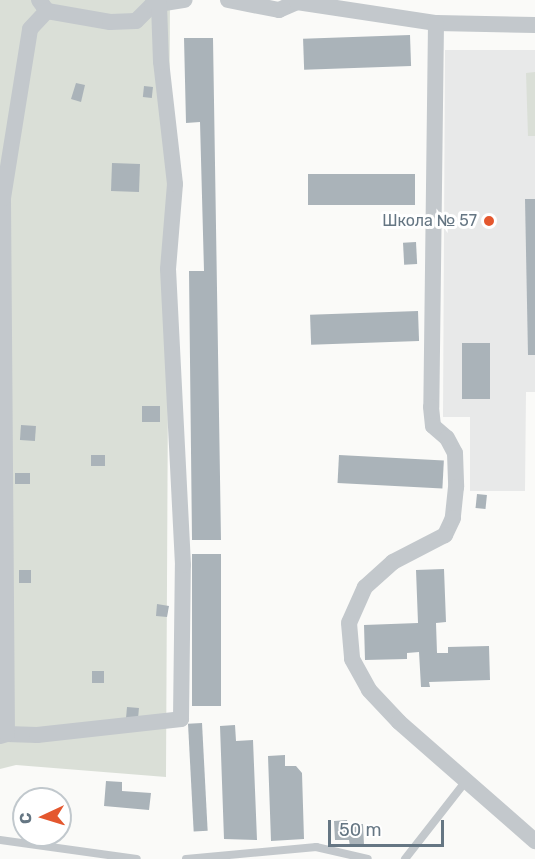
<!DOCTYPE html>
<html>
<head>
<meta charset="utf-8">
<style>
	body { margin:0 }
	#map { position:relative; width:535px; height:859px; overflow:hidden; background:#fafaf8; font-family:Rubik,sans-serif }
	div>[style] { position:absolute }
	.built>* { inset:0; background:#e8e9e9 }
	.green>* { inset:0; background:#dadfd7 }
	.building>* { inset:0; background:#aab3b9; transform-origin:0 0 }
	.lane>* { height:8px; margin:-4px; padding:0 4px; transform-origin:4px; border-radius:4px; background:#c3c8cc }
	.street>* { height:16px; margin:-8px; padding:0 8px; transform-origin:8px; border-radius:8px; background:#c3c8cc }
	.dots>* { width:16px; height:16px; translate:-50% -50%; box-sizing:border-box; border:3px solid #fff; border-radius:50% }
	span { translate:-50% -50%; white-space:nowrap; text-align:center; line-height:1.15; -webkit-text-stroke:6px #fff; paint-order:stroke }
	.poi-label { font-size:16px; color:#657683 }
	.right { translate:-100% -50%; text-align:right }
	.north { position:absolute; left:12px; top:787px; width:60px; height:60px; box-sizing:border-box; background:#fff; border:2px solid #c1c8cd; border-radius:50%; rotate:266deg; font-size:16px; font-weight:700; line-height:24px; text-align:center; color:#657683 }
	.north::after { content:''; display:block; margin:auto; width:21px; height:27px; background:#e4572e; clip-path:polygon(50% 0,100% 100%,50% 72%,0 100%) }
	.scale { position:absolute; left:328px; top:820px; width:116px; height:27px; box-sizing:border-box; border:3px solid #657683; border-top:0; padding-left:8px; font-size:18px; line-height:21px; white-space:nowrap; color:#657683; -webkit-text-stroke:4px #fff; paint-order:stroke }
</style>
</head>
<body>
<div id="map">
	<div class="built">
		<div style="clip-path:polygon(445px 50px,535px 50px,535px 392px,526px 392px,525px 491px,470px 491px,470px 417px,443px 417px)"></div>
	</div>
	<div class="green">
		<div style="clip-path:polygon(0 0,170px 0,166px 777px,16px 765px,0 769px)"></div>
		<div style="clip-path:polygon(535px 72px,535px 136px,528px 136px,526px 73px)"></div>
	</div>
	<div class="building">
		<div style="left:410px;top:35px;width:31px;height:107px;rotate:88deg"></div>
		<div style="clip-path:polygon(184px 38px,213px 38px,221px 540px,192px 540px,189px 271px,204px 271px,200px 122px,186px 123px)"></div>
		<div style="clip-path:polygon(76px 83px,85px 85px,81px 102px,71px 99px)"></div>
		<div style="left:144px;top:86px;width:9px;height:11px;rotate:6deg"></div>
		<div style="left:112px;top:163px;width:28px;height:28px;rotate:2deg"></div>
		<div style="left:415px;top:174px;width:31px;height:107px;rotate:90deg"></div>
		<div style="clip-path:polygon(525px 199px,535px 199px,535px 355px,528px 355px)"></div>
		<div style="left:416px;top:242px;width:22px;height:13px;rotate:87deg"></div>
		<div style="left:418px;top:311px;width:30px;height:108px;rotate:88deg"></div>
		<div style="left:462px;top:343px;width:28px;height:56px"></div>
		<div style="left:142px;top:406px;width:18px;height:16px"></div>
		<div style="left:21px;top:425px;width:15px;height:15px;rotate:4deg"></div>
		<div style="left:105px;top:455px;width:11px;height:14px;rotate:90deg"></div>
		<div style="left:339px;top:455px;width:105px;height:28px;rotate:3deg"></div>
		<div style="left:15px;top:473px;width:15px;height:11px"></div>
		<div style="left:477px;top:494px;width:10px;height:14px;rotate:6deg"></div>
		<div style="left:192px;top:554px;width:29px;height:152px"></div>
		<div style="clip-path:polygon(444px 569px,446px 622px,436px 623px,437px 653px,448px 653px,448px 647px,489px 646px,490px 680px,429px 682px,430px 687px,421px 687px,419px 652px,407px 653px,407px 659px,365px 660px,364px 625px,418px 623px,416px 570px)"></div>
		<div style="left:19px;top:570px;width:12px;height:13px"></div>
		<div style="clip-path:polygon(157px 604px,169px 606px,167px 617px,156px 616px)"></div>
		<div style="left:92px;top:671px;width:12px;height:12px"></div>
		<div style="left:127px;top:707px;width:12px;height:11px;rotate:5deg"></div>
		<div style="left:202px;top:723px;width:108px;height:14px;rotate:87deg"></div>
		<div style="clip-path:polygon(235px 725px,236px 741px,253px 740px,257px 840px,224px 839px,220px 726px)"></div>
		<div style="clip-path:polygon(285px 755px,285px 766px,296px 766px,302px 773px,304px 839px,271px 841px,268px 756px)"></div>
		<div style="clip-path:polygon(106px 781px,122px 782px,122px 791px,151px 793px,149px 810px,104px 806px)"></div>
		<div style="clip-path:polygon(347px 820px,348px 825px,363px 824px,364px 845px,350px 846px,349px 840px,335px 840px,334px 821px)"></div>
	</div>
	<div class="lane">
		<div style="left:0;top:840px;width:138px;rotate:7.9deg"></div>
		<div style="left:186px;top:859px;width:131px;rotate:-5.3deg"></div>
		<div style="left:316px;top:847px;width:53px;rotate:13deg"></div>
		<div style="left:405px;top:859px;width:99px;rotate:-52deg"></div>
	</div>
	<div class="street">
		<div style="left:39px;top:0;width:14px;rotate:54deg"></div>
		<div style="left:47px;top:11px;width:64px;rotate:9.9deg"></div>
		<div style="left:110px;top:22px;width:26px;rotate:-2deg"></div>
		<div style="left:136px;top:21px;width:23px;rotate:-45deg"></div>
		<div style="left:152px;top:5px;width:33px;rotate:-9deg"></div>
		<div style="left:228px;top:0;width:52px;rotate:11.1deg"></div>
		<div style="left:279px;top:10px;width:20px;rotate:-24deg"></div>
		<div style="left:297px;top:2px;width:141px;rotate:8.6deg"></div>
		<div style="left:436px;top:23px;width:99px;rotate:1.2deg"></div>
		<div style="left:436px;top:23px;width:384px;rotate:90.7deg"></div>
		<div style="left:431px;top:407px;width:19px;rotate:84deg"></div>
		<div style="left:433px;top:426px;width:18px;rotate:41deg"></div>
		<div style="left:447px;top:438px;width:17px;rotate:62deg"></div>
		<div style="left:455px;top:453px;width:34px;rotate:88deg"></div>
		<div style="left:456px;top:487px;width:31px;rotate:96deg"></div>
		<div style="left:453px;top:518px;width:19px;rotate:115deg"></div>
		<div style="left:445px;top:535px;width:59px;rotate:152.6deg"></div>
		<div style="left:393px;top:562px;width:38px;rotate:138deg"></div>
		<div style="left:365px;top:587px;width:39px;rotate:114deg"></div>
		<div style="left:349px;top:623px;width:36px;rotate:85deg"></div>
		<div style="left:352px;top:659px;width:35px;rotate:61deg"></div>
		<div style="left:369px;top:690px;width:44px;rotate:46.8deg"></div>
		<div style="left:399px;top:722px;width:181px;rotate:41.2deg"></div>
		<div style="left:7px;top:734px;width:30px;rotate:2deg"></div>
		<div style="left:37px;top:735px;width:145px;rotate:-6.3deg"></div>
		<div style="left:181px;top:719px;width:154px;rotate:-89.3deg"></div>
		<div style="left:183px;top:565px;width:296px;rotate:-92.9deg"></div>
		<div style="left:168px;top:269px;width:85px;rotate:-85.3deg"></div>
		<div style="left:175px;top:184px;width:123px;rotate:-96.5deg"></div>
		<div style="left:161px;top:62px;width:58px;rotate:-92deg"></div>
		<div style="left:0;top:736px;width:7px;rotate:-16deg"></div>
		<div style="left:7px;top:734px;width:536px;rotate:-90.43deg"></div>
		<div style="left:3px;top:198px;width:171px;rotate:-80.9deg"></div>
		<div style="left:30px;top:29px;width:25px;rotate:-47deg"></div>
	</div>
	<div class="dots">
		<div style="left:489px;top:221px;background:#e4572e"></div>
	</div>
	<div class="poi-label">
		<span class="right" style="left:477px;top:221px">Школа № 57</span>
	</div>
	<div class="north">С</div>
	<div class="scale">50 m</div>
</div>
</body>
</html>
